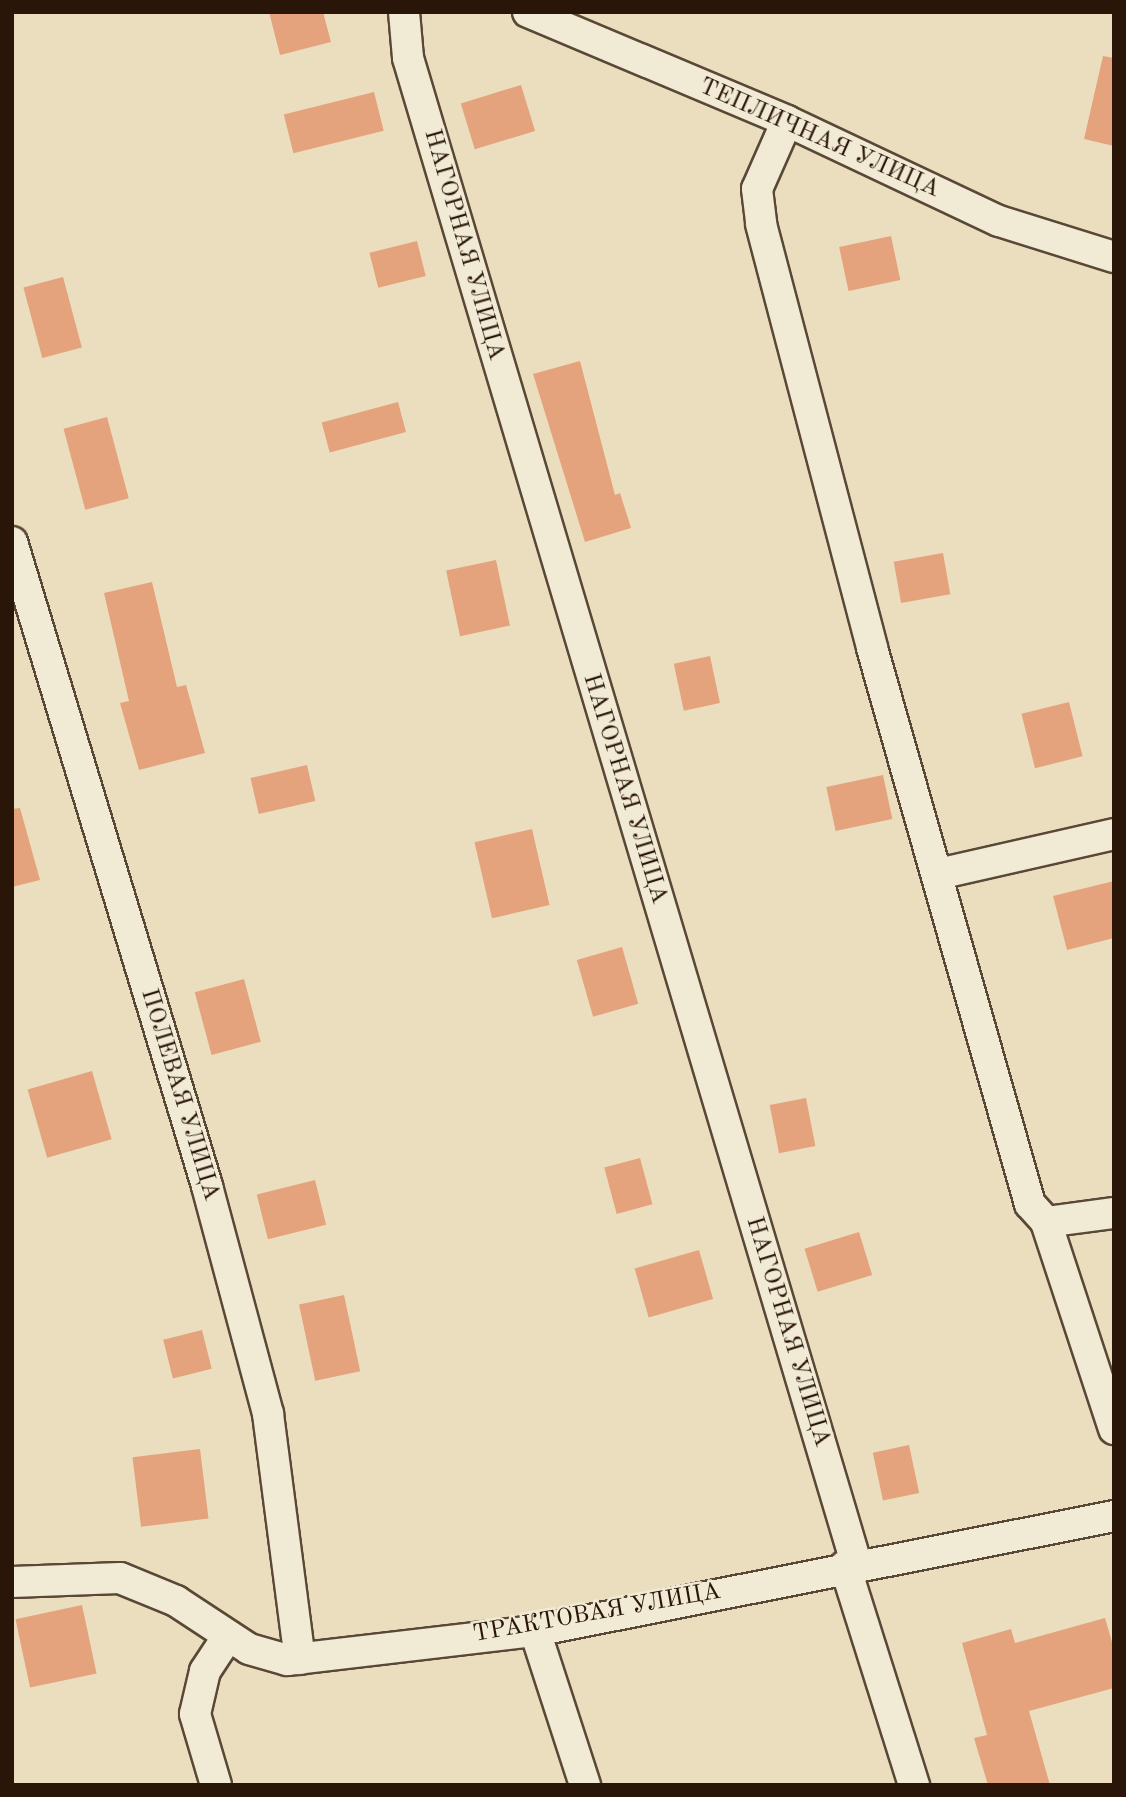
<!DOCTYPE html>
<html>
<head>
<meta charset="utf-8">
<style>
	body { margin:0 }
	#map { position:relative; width:1126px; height:1797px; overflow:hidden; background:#eadebf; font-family:"Old Standard TT",serif }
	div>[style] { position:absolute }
	.building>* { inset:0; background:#e4a37c; transform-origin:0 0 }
	.roads { filter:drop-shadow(2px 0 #5a4836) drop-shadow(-2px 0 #5a4836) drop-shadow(0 2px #5a4836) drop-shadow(0 -2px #5a4836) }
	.street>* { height:30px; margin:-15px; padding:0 15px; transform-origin:15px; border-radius:15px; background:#f1ead5 }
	span { translate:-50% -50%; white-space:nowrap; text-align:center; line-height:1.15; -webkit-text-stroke:5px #f1ead5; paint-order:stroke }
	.street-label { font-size:24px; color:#2a1609 }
	.frame { position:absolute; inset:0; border:14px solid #2a1609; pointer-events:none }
</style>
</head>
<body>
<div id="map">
	<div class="building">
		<div style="clip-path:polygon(269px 12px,323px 12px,331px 42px,280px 55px)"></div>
		<div style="clip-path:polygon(1103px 56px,1114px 58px,1114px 146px,1084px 139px)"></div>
		<div style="left:521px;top:85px;width:48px;height:63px;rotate:73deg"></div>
		<div style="left:374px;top:92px;width:40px;height:93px;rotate:76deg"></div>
		<div style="left:891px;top:236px;width:45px;height:53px;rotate:78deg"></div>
		<div style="left:417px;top:241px;width:36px;height:49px;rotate:76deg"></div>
		<div style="left:63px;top:277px;width:73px;height:41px;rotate:75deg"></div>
		<div style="clip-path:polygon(580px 361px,615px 495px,620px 493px,631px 528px,585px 542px,533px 374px)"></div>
		<div style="left:398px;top:402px;width:31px;height:79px;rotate:75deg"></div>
		<div style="left:107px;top:417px;width:84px;height:45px;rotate:75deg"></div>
		<div style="left:943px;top:553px;width:42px;height:50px;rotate:80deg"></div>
		<div style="left:496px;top:560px;width:67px;height:51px;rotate:78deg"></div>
		<div style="clip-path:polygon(152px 582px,177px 687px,186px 685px,205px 753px,139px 770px,120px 703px,129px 701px,104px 593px)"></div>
		<div style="left:710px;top:656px;width:48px;height:37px;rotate:78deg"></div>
		<div style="left:1069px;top:702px;width:56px;height:49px;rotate:76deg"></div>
		<div style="left:307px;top:765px;width:37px;height:58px;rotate:77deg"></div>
		<div style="left:883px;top:775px;width:45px;height:58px;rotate:78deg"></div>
		<div style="clip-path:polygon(20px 808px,40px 880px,12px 887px,12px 809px)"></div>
		<div style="left:532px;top:829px;width:78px;height:59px;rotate:77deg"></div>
		<div style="clip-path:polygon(1114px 881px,1114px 938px,1067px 950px,1053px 896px)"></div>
		<div style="left:622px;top:947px;width:59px;height:47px;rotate:74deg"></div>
		<div style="left:244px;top:979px;width:65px;height:51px;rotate:75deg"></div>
		<div style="left:92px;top:1071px;width:71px;height:67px;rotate:74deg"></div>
		<div style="left:806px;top:1098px;width:49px;height:37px;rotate:79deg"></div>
		<div style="left:640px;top:1158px;width:48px;height:37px;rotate:75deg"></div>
		<div style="left:315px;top:1180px;width:46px;height:60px;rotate:76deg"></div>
		<div style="left:859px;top:1232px;width:45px;height:57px;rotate:73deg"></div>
		<div style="left:699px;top:1250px;width:51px;height:67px;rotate:74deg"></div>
		<div style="left:344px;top:1295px;width:78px;height:46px;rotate:78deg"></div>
		<div style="left:202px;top:1330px;width:40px;height:40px;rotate:76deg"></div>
		<div style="left:909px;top:1445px;width:49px;height:37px;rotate:78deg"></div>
		<div style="left:200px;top:1449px;width:70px;height:68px;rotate:83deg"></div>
		<div style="left:82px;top:1605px;width:70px;height:68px;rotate:78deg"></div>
		<div style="clip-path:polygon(1105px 1618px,1114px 1649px,1114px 1688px,1029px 1711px,1050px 1785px,988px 1785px,974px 1738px,987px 1735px,962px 1643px,1011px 1629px,1015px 1643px)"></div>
	</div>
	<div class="roads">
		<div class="street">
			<div style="left:404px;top:12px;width:46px;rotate:85deg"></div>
			<div style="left:408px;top:58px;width:1570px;rotate:73.42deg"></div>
			<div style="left:528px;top:12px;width:281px;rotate:22.8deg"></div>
			<div style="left:787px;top:121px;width:234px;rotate:25.3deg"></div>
			<div style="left:999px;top:221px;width:121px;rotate:17.4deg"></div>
			<div style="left:787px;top:121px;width:74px;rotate:113.8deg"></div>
			<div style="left:757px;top:189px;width:35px;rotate:83deg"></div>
			<div style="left:761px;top:224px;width:438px;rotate:75.3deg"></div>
			<div style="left:872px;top:648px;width:578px;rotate:74.14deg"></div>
			<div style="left:1030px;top:1204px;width:24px;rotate:48deg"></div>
			<div style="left:1046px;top:1222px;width:218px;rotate:71.8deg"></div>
			<div style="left:12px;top:542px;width:673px;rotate:73.15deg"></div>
			<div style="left:207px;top:1186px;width:236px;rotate:75deg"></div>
			<div style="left:268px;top:1414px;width:247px;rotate:82.6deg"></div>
			<div style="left:938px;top:874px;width:180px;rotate:-12.8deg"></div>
			<div style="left:1046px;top:1222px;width:69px;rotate:-7.5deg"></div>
			<div style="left:845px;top:1566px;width:230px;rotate:72.5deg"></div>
			<div style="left:12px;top:1582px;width:108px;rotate:-2.1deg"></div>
			<div style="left:120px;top:1578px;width:61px;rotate:22.3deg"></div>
			<div style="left:176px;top:1601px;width:87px;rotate:33.3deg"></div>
			<div style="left:249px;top:1649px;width:40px;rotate:16deg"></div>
			<div style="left:287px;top:1660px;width:250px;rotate:-6.7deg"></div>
			<div style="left:535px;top:1631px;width:590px;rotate:-11.23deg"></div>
			<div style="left:535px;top:1631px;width:162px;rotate:72deg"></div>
			<div style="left:216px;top:1785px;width:74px;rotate:-106.5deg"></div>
			<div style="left:195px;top:1714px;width:44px;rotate:-76.9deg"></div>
			<div style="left:205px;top:1671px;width:42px;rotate:-56.7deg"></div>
		</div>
	</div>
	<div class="street-label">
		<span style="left:819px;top:139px;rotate:24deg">ТЕПЛИЧНАЯ УЛИЦА</span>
		<span style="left:463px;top:245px;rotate:74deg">НАГОРНАЯ УЛИЦА</span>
		<span style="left:624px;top:789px;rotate:73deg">НАГОРНАЯ УЛИЦА</span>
		<span style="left:179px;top:1095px;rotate:73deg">ПОЛЕВАЯ УЛИЦА</span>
		<span style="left:787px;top:1332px;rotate:73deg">НАГОРНАЯ УЛИЦА</span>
		<span style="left:597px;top:1614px;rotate:-10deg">ТРАКТОВАЯ УЛИЦА</span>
	</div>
	<div class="frame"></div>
</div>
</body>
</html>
